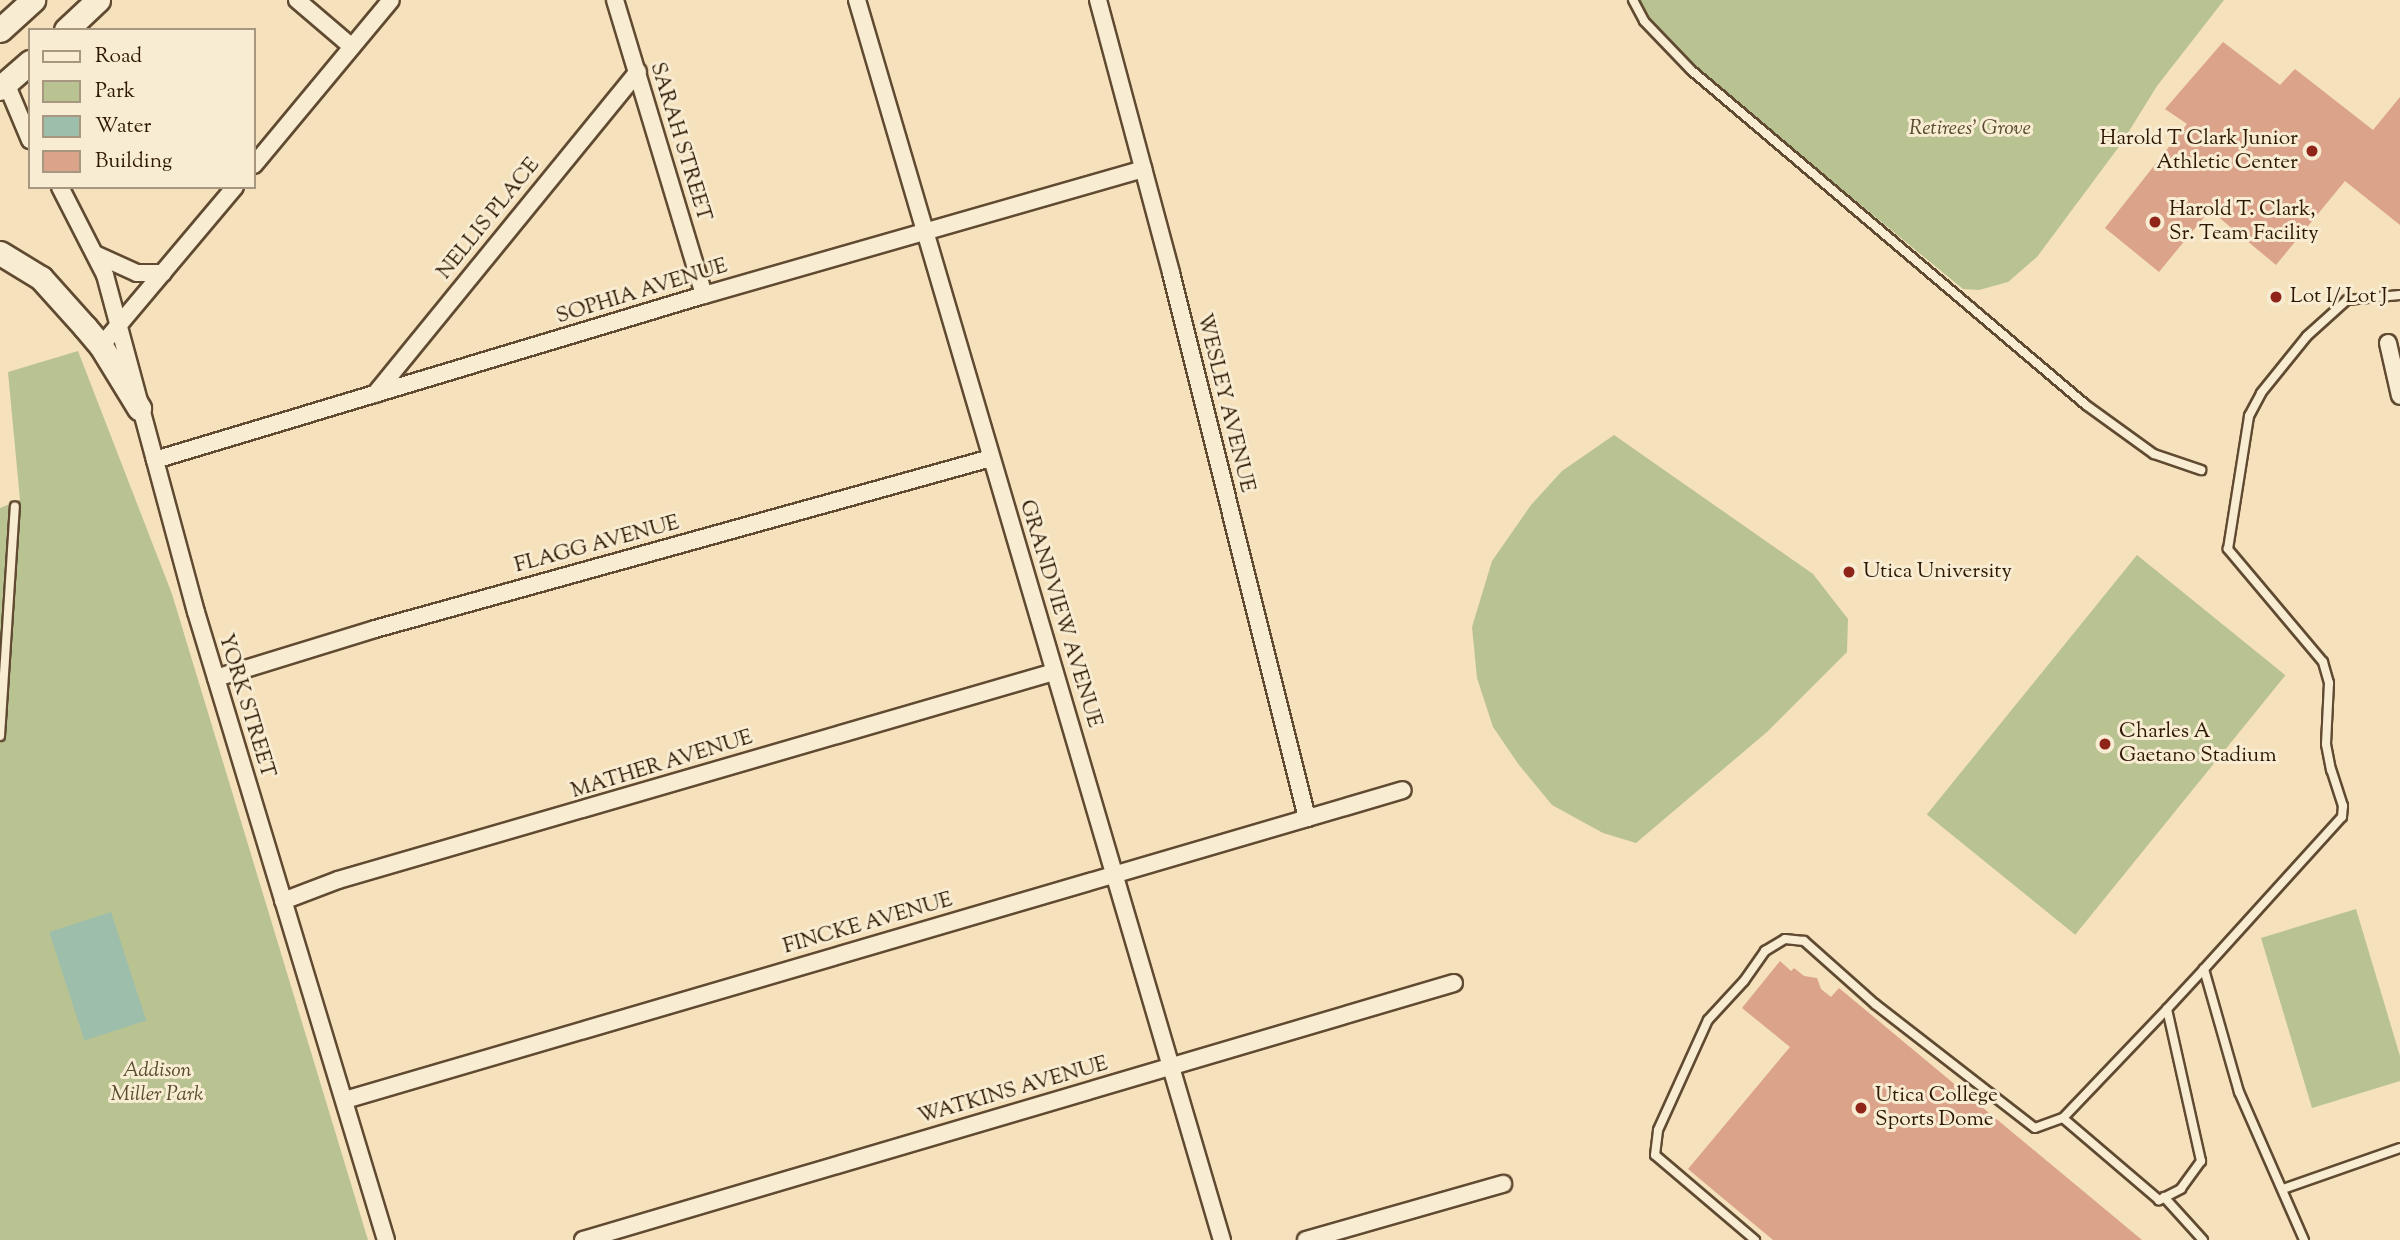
<!DOCTYPE html>
<html>
<head>
<meta charset="utf-8">
<style>
	body { margin:0 }
	#map { position:relative; width:2400px; height:1240px; overflow:hidden; background:#f5e1bb; font-family:"Sorts Mill Goudy",serif }
	div>[style] { position:absolute }
	.green>* { inset:0; background:#b9c392; transform-origin:0 0 }
	.water>* { inset:0; background:#9dbeab; transform-origin:0 0 }
	.building>* { inset:0; background:#daa38a }
	.roads { filter:drop-shadow(2px 0 #604a31) drop-shadow(-2px 0 #604a31) drop-shadow(0 2px #604a31) drop-shadow(0 -2px #604a31) }
	.lane>* { height:8px; margin:-4px; padding:0 4px; transform-origin:4px; border-radius:4px; background:#f8ecd3 }
	.street>* { height:16px; margin:-8px; padding:0 8px; transform-origin:8px; border-radius:8px; background:#f8ecd3 }
	.secondary>* { height:23px; margin:-11.5px; padding:0 11.5px; transform-origin:11.5px; border-radius:11.5px; background:#f8ecd3 }
	.dots>* { width:19px; height:19px; translate:-50% -50%; box-sizing:border-box; border:4px solid #f8ecd3; border-radius:50% }
	span { translate:-50% -50%; white-space:nowrap; text-align:center; line-height:1.15; -webkit-text-stroke:6px #f8ecd3; paint-order:stroke }
	.park-label { font-size:21px; color:#584b2e; font-style:italic }
	.poi-label { font-size:21px; color:#2e1803 }
	.right { translate:-100% -50%; text-align:right }
	.left { translate:0 -50%; text-align:left }
	.street-label { font-size:21px; color:#2e1803 }
	.legend { position:absolute; left:28px; top:28px; width:228px; height:161px; box-sizing:border-box; background:#f8ecd3; border:2px solid #a79780; margin:0; padding:9px 12px; list-style:none; font-size:21px; color:#2e1803 }
	.legend li { display:flex; align-items:center; gap:14px; height:35px }
	.legend b { width:35px; border:2px solid #a79780 }
</style>
</head>
<body>
<div id="map">
	<div class="green">
		<div style="clip-path:polygon(1638px 0,2224px 0,2157px 86px,2121px 144px,2037px 257px,2008px 282px,1979px 290px,1963px 289px,1717px 87px,1661px 33px)"></div>
		<div style="clip-path:polygon(78px 351px,172px 594px,368px 1240px,0 1240px,0 508px,20px 500px,8px 372px)"></div>
		<div style="clip-path:polygon(1614px 435px,1813px 574px,1848px 619px,1847px 652px,1767px 732px,1636px 843px,1603px 833px,1552px 805px,1519px 765px,1493px 727px,1477px 678px,1472px 627px,1492px 561px,1531px 505px,1562px 471px)"></div>
		<div style="left:2137px;top:555px;width:191px;height:334px;rotate:39deg"></div>
		<div style="clip-path:polygon(2356px 909px,2400px 1056px,2400px 1081px,2312px 1108px,2261px 938px)"></div>
	</div>
	<div class="water">
		<div style="left:111px;top:912px;width:114px;height:65px;rotate:72deg"></div>
	</div>
	<div class="building">
		<div style="clip-path:polygon(2223px 42px,2280px 85px,2295px 69px,2373px 130px,2400px 97px,2400px 225px,2345px 181px,2276px 265px,2210px 210px,2159px 272px,2105px 228px,2187px 124px,2165px 109px)"></div>
		<div style="clip-path:polygon(1780px 961px,1791px 971px,1794px 968px,1804px 976px,1817px 978px,1821px 989px,1831px 997px,1839px 988px,2142px 1240px,1773px 1240px,1688px 1169px,1790px 1047px,1742px 1008px)"></div>
	</div>
	<div class="roads">
		<div class="lane">
			<div style="left:1633px;top:0;width:24px;rotate:62deg"></div>
			<div style="left:1644px;top:21px;width:68px;rotate:46.2deg"></div>
			<div style="left:1691px;top:70px;width:518px;rotate:40.3deg"></div>
			<div style="left:2086px;top:405px;width:84px;rotate:35.8deg"></div>
			<div style="left:2154px;top:454px;width:50px;rotate:18.8deg"></div>
			<div style="left:0;top:736px;width:230px;rotate:-86.3deg"></div>
			<div style="left:2167px;top:1009px;width:156px;rotate:77.4deg"></div>
			<div style="left:2201px;top:1161px;width:34px;rotate:126deg"></div>
			<div style="left:2181px;top:1189px;width:25px;rotate:153deg"></div>
			<div style="left:2159px;top:1200px;width:126px;rotate:-139.5deg"></div>
			<div style="left:2063px;top:1118px;width:151px;rotate:-46.3deg"></div>
			<div style="left:2167px;top:1009px;width:54px;rotate:-47.2deg"></div>
			<div style="left:2283px;top:1189px;width:124px;rotate:-19.3deg"></div>
			<div style="left:2164px;top:1197px;width:58px;rotate:47.8deg"></div>
			<div style="left:1755px;top:1240px;width:131px;rotate:-139.6deg"></div>
			<div style="left:1655px;top:1155px;width:25px;rotate:-83deg"></div>
			<div style="left:1658px;top:1130px;width:121px;rotate:-65.6deg"></div>
			<div style="left:1708px;top:1020px;width:53px;rotate:-47.3deg"></div>
			<div style="left:1744px;top:981px;width:37px;rotate:-55deg"></div>
			<div style="left:1765px;top:951px;width:23px;rotate:-31deg"></div>
			<div style="left:1785px;top:939px;width:19px;rotate:6deg"></div>
			<div style="left:1804px;top:941px;width:95px;rotate:41.6deg"></div>
			<div style="left:1875px;top:1004px;width:202px;rotate:37.8deg"></div>
			<div style="left:2035px;top:1128px;width:30px;rotate:-20deg"></div>
			<div style="left:2304px;top:1240px;width:162px;rotate:-113.7deg"></div>
			<div style="left:2239px;top:1092px;width:128px;rotate:-105.9deg"></div>
			<div style="left:2204px;top:969px;width:205px;rotate:-47.8deg"></div>
			<div style="left:2342px;top:817px;width:11px;rotate:-85deg"></div>
			<div style="left:2343px;top:806px;width:38px;rotate:-108deg"></div>
			<div style="left:2331px;top:770px;width:26px;rotate:-101deg"></div>
			<div style="left:2326px;top:744px;width:61px;rotate:-87.2deg"></div>
			<div style="left:2329px;top:683px;width:22px;rotate:-106deg"></div>
			<div style="left:2323px;top:662px;width:148px;rotate:-130.1deg"></div>
			<div style="left:2228px;top:549px;width:135px;rotate:-81deg"></div>
			<div style="left:2249px;top:416px;width:26px;rotate:-62deg"></div>
			<div style="left:2261px;top:393px;width:73px;rotate:-51.1deg"></div>
			<div style="left:2307px;top:336px;width:54px;rotate:-42deg"></div>
			<div style="left:2347px;top:300px;width:53px;rotate:-5.4deg"></div>
		</div>
		<div class="street">
			<div style="left:297px;top:0;width:72px;rotate:40.5deg"></div>
			<div style="left:615px;top:0;width:308px;rotate:73.2deg"></div>
			<div style="left:857px;top:0;width:1293px;rotate:73.6deg"></div>
			<div style="left:1098px;top:0;width:283px;rotate:75deg"></div>
			<div style="left:1171px;top:273px;width:562px;rotate:75.99deg"></div>
			<div style="left:6px;top:83px;width:62px;rotate:67.2deg"></div>
			<div style="left:254px;top:165px;width:214px;rotate:-50.3deg"></div>
			<div style="left:60px;top:187px;width:99px;rotate:62.9deg"></div>
			<div style="left:105px;top:275px;width:349px;rotate:74.9deg"></div>
			<div style="left:196px;top:612px;width:656px;rotate:73.17deg"></div>
			<div style="left:95px;top:254px;width:46px;rotate:24.3deg"></div>
			<div style="left:137px;top:273px;width:26px"></div>
			<div style="left:2388px;top:343px;width:54px;rotate:77.2deg"></div>
			<div style="left:101px;top:346px;width:208px;rotate:-49.9deg"></div>
			<div style="left:375px;top:394px;width:416px;rotate:-50.8deg"></div>
			<div style="left:155px;top:460px;width:573px;rotate:-16.73deg"></div>
			<div style="left:704px;top:295px;width:457px;rotate:-16deg"></div>
			<div style="left:216px;top:678px;width:166px;rotate:-17.1deg"></div>
			<div style="left:375px;top:629px;width:639px;rotate:-15.51deg"></div>
			<div style="left:283px;top:901px;width:59px;rotate:-20.9deg"></div>
			<div style="left:338px;top:880px;width:746px;rotate:-16.2deg"></div>
			<div style="left:345px;top:1100px;width:1102px;rotate:-16.33deg"></div>
			<div style="left:583px;top:1240px;width:908px;rotate:-16.44deg"></div>
			<div style="left:1306px;top:1240px;width:205px;rotate:-15.9deg"></div>
		</div>
		<div class="secondary">
			<div style="left:0;top:30px;width:45px;rotate:-42.3deg"></div>
			<div style="left:66px;top:30px;width:44px;rotate:-43.2deg"></div>
			<div style="left:0;top:88px;width:40px;rotate:-41deg"></div>
			<div style="left:0;top:253px;width:48px;rotate:31.4deg"></div>
			<div style="left:41px;top:278px;width:66px;rotate:48.1deg"></div>
			<div style="left:85px;top:327px;width:25px;rotate:50deg"></div>
			<div style="left:101px;top:346px;width:73px;rotate:58.5deg"></div>
		</div>
	</div>
	<div class="dots">
		<div style="left:2312px;top:151px;background:#8f2418"></div>
		<div style="left:2155px;top:222px;background:#8f2418"></div>
		<div style="left:2276px;top:297px;background:#8f2418"></div>
		<div style="left:1849px;top:572px;background:#8f2418"></div>
		<div style="left:2105px;top:744px;background:#8f2418"></div>
		<div style="left:1861px;top:1108px;background:#8f2418"></div>
	</div>
	<div class="park-label">
		<span style="left:1970px;top:129px">Retirees' Grove</span>
		<span style="left:157px;top:1083px">Addison<br>Miller Park</span>
	</div>
	<div class="poi-label">
		<span class="right" style="left:2298px;top:151px">Harold T Clark Junior<br>Athletic Center</span>
		<span class="left" style="left:2169px;top:222px">Harold T. Clark,<br>Sr. Team Facility</span>
		<span class="left" style="left:2290px;top:297px">Lot I/ Lot J</span>
		<span class="left" style="left:1863px;top:572px">Utica University</span>
		<span class="left" style="left:2119px;top:744px">Charles A<br>Gaetano Stadium</span>
		<span class="left" style="left:1875px;top:1108px">Utica College<br>Sports Dome</span>
	</div>
	<div class="street-label">
		<span style="left:680px;top:142px;rotate:73deg">SARAH STREET</span>
		<span style="left:489px;top:219px;rotate:-51deg">NELLIS PLACE</span>
		<span style="left:642px;top:292px;rotate:-17deg">SOPHIA AVENUE</span>
		<span style="left:1225px;top:403px;rotate:76deg">WESLEY AVENUE</span>
		<span style="left:597px;top:545px;rotate:-15deg">FLAGG AVENUE</span>
		<span style="left:1060px;top:614px;rotate:73deg">GRANDVIEW AVENUE</span>
		<span style="left:246px;top:706px;rotate:73deg">YORK STREET</span>
		<span style="left:662px;top:765px;rotate:-17deg">MATHER AVENUE</span>
		<span style="left:868px;top:924px;rotate:-16deg">FINCKE AVENUE</span>
		<span style="left:1013px;top:1091px;rotate:-16deg">WATKINS AVENUE</span>
	</div>
	<ul class="legend">
	<li><b style="height:9px;background:#f8ecd3"></b>Road</li>
	<li><b style="height:19px;background:#b9c392"></b>Park</li>
	<li><b style="height:19px;background:#9dbeab"></b>Water</li>
	<li><b style="height:19px;background:#daa38a"></b>Building</li>
	</ul>
</div>
</body>
</html>
